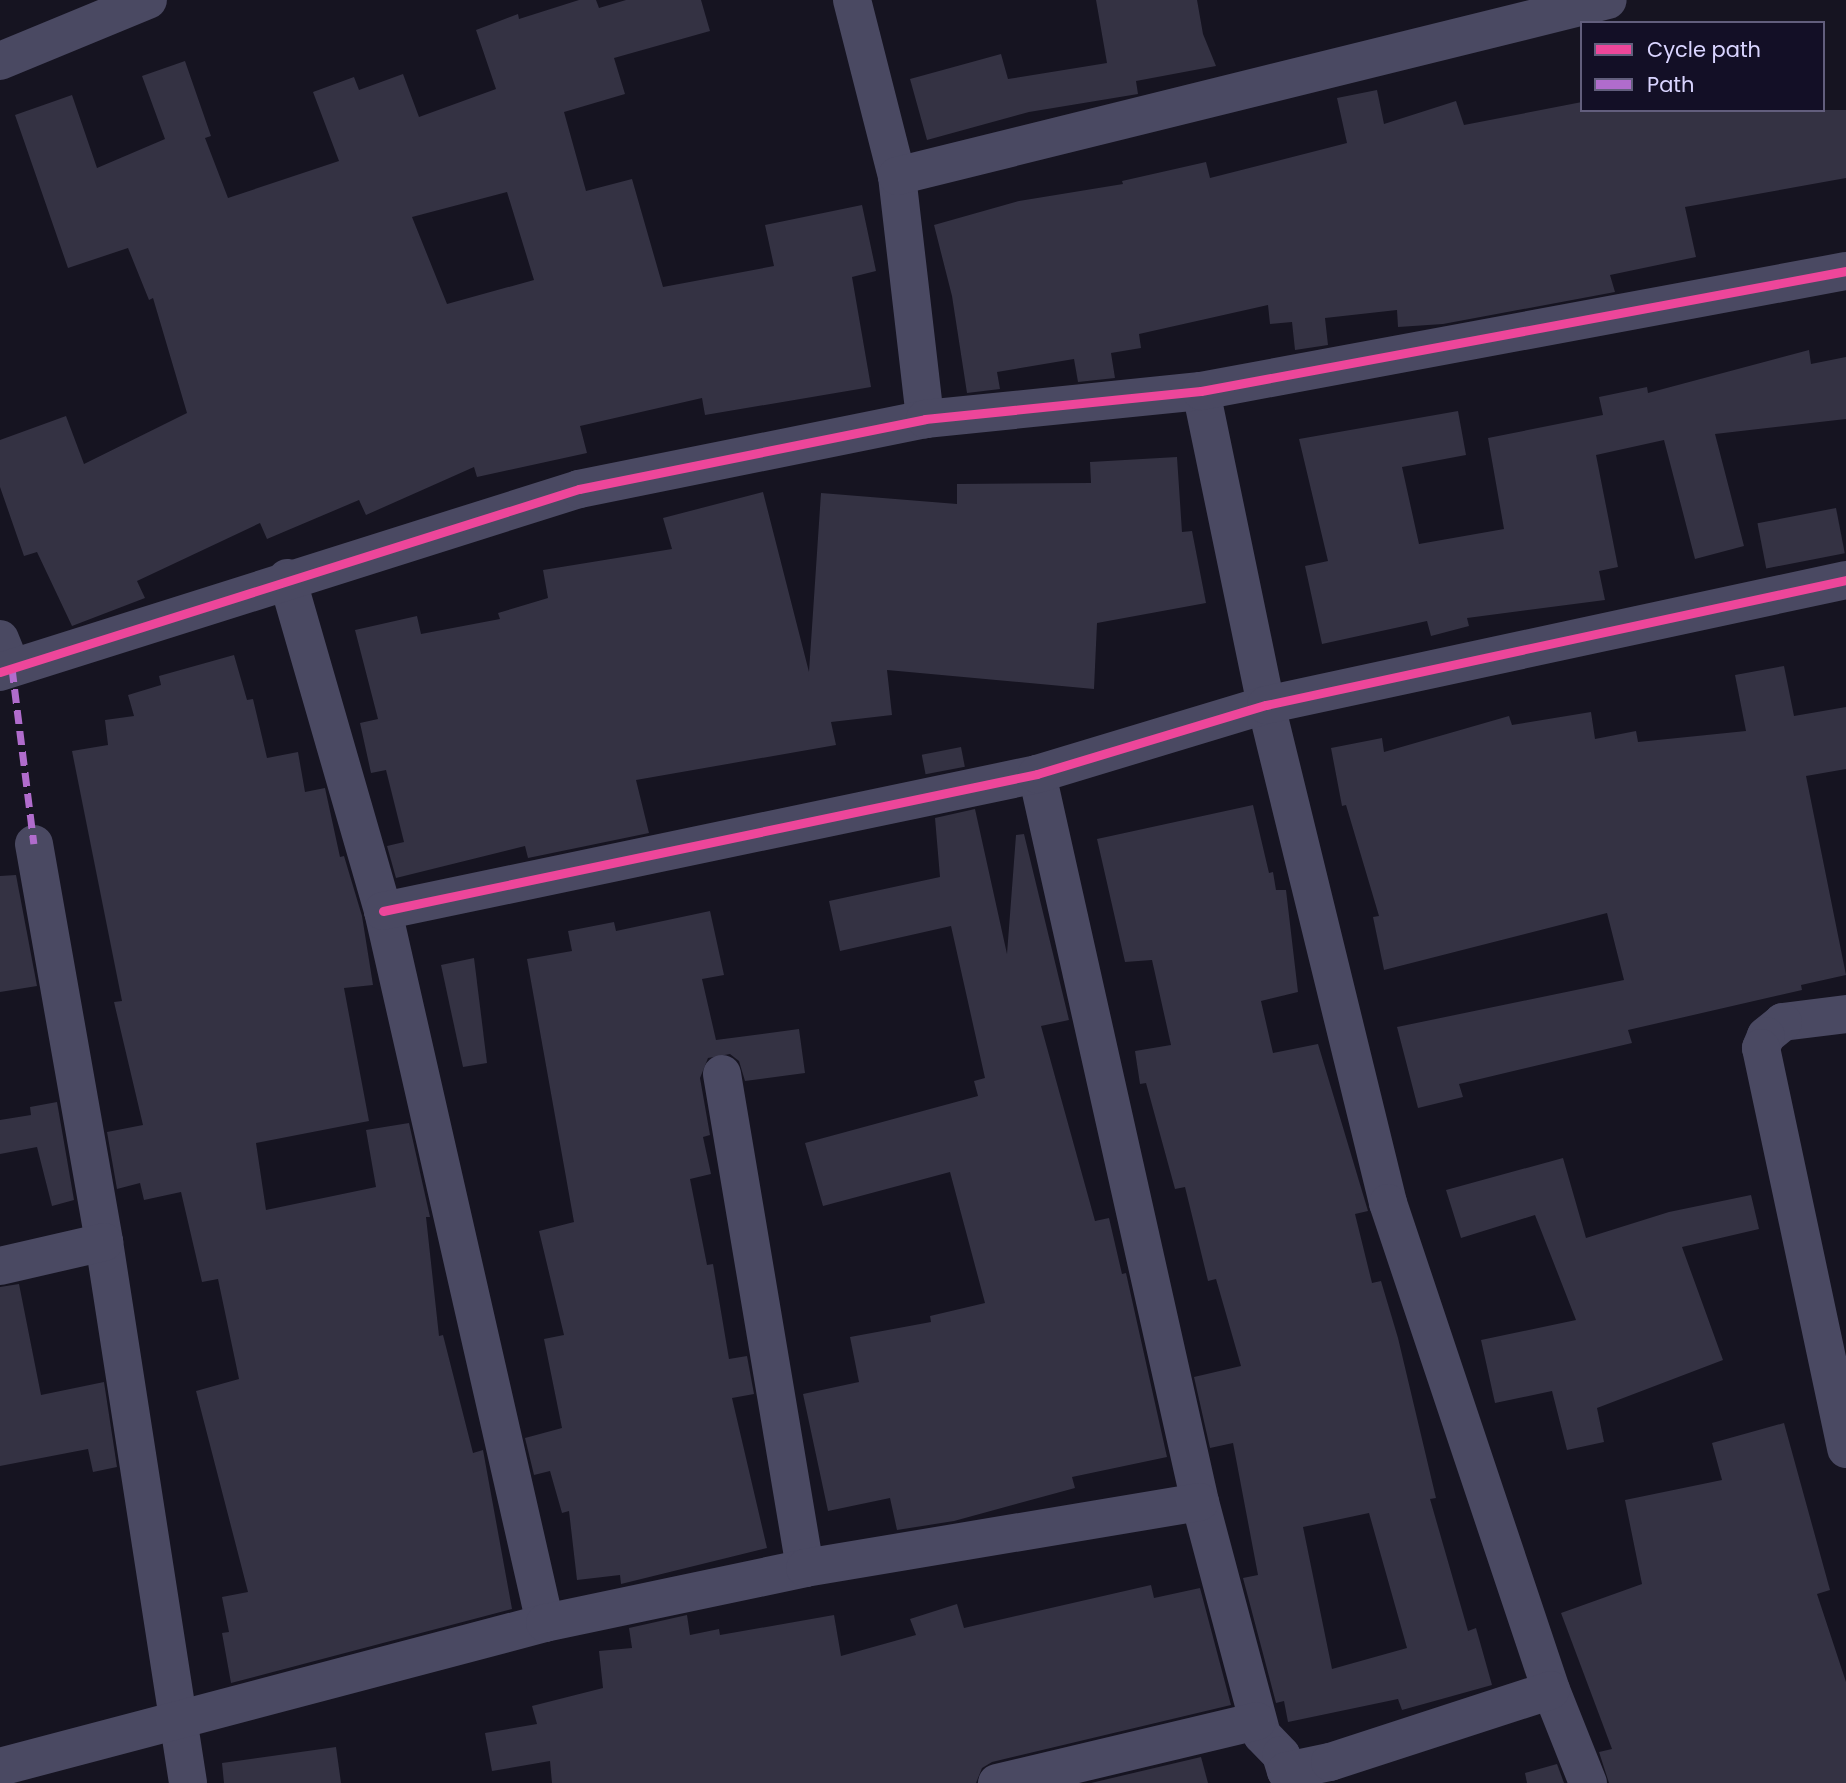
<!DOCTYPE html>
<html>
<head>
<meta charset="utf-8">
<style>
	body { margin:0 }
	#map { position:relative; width:1846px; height:1783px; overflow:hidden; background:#161421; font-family:Poppins,sans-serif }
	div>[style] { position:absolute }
	.building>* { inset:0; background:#343243; transform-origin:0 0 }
	.minor>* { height:38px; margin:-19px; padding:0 19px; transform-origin:19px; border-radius:19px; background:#4a4962 }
	.quiet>* { height:7px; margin-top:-3.5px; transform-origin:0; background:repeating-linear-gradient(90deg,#b06ccc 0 14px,transparent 0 21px) }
	.cycleway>* { height:9px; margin:-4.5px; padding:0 4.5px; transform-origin:4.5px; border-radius:4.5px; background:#ed469a }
	span { translate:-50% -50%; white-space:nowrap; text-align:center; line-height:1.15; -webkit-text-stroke:7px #130f26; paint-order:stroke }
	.legend { position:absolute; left:1580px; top:21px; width:245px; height:91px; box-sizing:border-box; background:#130f26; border:2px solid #625e7d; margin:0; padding:9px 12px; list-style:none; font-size:21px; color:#d9d4ff }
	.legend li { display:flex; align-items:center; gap:14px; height:35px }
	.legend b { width:35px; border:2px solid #625e7d }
</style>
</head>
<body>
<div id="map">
	<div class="building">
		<div style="clip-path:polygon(evenodd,579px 0,596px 0,599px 8px,626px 0,701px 0,710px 31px,614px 58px,625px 94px,564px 112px,586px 191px,632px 179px,663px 287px,774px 266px,765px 225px,862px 205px,876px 271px,852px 277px,871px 387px,705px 415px,702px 398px,580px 426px,587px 453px,477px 477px,474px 467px,366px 515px,359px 500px,267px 539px,260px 523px,137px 581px,145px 598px,72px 626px,37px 552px,24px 556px,0 487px,0 440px,66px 416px,84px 464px,187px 413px,153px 298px,149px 300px,128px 248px,68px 268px,15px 115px,72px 95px,97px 168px,165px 139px,142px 76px,185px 61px,211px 136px,205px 138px,228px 198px,339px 161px,313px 92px,354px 77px,359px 90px,403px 74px,419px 117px,496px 89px,476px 30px,518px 14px,519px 19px,579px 0,507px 192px,534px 280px,447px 304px,412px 217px,507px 192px)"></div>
		<div style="clip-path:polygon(1096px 0,1197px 0,1203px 34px,1216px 66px,1136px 81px,1138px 94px,1029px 112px,927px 140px,910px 79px,1001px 54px,1008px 79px,1107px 63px)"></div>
		<div style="clip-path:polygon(1377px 90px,1384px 124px,1456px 101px,1464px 125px,1582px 102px,1582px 110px,1846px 110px,1846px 178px,1685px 207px,1696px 257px,1610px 275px,1615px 292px,1443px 324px,1398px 327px,1397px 310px,1325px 318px,1328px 345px,1295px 350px,1292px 322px,1270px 324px,1268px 305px,1139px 334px,1141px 348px,1111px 353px,1115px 378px,1078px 382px,1074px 359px,997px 372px,1000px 389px,967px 393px,952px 296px,934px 225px,1019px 201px,1123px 184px,1122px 181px,1206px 162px,1210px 178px,1347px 143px,1337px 98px)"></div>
		<div style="clip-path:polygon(1809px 350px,1811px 364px,1846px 357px,1846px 419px,1715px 434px,1744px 546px,1695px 559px,1664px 440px,1596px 455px,1618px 567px,1599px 571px,1605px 600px,1467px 618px,1469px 626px,1431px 636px,1427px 621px,1322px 644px,1305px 566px,1328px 561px,1299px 439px,1458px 411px,1466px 455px,1402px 467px,1419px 544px,1504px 529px,1488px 438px,1603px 415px,1599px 397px,1647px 387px,1648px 393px)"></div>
		<div style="clip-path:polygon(1177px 457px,1182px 532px,1192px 531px,1206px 603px,1097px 623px,1094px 689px,887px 670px,892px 715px,831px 722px,836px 745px,636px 780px,649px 833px,528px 858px,525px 846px,396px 878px,387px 846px,404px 842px,386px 770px,371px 773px,360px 723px,378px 719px,355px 630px,417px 616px,421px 634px,500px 619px,498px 613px,548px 598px,543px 570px,672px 549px,663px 518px,763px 492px,809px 672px,821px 493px,957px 504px,957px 484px,1091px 483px,1090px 462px)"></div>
		<div style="left:1836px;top:508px;width:46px;height:80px;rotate:79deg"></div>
		<div style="clip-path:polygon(234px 655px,247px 700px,253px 699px,267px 758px,298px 752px,305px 792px,325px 788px,340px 857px,344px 856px,362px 916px,373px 985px,344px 988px,369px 1121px,256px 1143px,266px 1210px,376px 1187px,366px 1130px,409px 1123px,430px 1217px,426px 1217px,439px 1336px,443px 1335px,473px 1453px,483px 1450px,512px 1609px,231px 1683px,222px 1633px,229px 1632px,222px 1597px,248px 1592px,196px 1391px,239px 1379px,218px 1279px,202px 1282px,181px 1192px,144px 1200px,140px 1183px,117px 1189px,107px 1132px,143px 1125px,114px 1002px,122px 1001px,72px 751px,108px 745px,105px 720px,134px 716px,128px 695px,161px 685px,159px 676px)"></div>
		<div style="clip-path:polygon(1784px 666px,1794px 716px,1846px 707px,1846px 769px,1806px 776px,1846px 975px,1801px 985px,1802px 990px,1628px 1030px,1632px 1043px,1459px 1084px,1463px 1097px,1418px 1108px,1397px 1027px,1624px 980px,1607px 913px,1384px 970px,1373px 917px,1379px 916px,1346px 805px,1342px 806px,1331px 748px,1382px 738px,1384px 752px,1509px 716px,1512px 725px,1591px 712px,1595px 739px,1636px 731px,1638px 742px,1746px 731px,1735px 675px)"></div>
		<div style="left:961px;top:747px;width:20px;height:40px;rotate:79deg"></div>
		<div style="clip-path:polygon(evenodd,1253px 805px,1269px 873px,1273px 872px,1276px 890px,1286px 890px,1298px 992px,1261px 1001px,1273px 1053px,1318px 1044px,1368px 1211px,1355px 1214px,1372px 1283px,1381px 1281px,1398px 1338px,1436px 1498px,1430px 1499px,1468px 1631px,1476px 1628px,1492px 1685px,1402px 1710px,1398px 1699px,1288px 1722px,1284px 1701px,1276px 1703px,1243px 1578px,1258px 1575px,1233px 1443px,1210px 1448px,1194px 1377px,1241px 1366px,1216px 1279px,1208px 1281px,1185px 1187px,1175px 1189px,1146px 1083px,1140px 1084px,1135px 1051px,1171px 1045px,1152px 960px,1125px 962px,1097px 839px,1253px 805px,1369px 1513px,1407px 1648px,1332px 1669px,1303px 1527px,1369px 1513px)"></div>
		<div style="clip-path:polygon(975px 809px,1007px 954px,1016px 835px,1024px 834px,1069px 1020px,1041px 1026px,1095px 1221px,1109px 1218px,1122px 1274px,1126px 1273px,1167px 1457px,1072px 1477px,1075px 1488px,954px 1521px,897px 1530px,890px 1498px,828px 1511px,803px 1394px,859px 1382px,850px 1337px,931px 1322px,930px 1316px,985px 1303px,950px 1172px,823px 1206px,805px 1143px,978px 1096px,974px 1081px,985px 1078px,951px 926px,840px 951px,829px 901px,940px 877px,935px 818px)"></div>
		<div style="clip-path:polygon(16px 875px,37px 986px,0 992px,0 876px)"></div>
		<div style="clip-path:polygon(710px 911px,724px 975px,702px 979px,716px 1040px,799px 1029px,805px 1073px,745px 1081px,739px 1061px,730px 1054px,708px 1058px,700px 1078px,710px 1135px,703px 1137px,711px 1174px,690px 1179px,707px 1265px,713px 1264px,729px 1359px,747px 1356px,754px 1394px,732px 1398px,767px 1548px,621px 1584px,620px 1575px,577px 1580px,569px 1511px,562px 1513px,550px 1471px,534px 1475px,525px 1438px,562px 1428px,544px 1339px,564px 1335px,539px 1231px,574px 1222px,527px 959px,572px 951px,568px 931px,614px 922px,616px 931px)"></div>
		<div style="clip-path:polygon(474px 958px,487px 1063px,463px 1067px,441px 965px)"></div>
		<div style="clip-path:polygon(57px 1102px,74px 1200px,52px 1206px,37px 1147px,0 1154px,0 1120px,31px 1115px,30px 1107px)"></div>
		<div style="clip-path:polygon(1563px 1158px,1586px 1238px,1669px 1212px,1751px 1195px,1759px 1229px,1682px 1247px,1723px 1360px,1597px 1408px,1604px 1442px,1567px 1450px,1552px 1391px,1495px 1403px,1481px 1340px,1576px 1320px,1535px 1215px,1461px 1238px,1446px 1190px)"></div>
		<div style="clip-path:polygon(19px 1284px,41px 1395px,104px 1382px,117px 1467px,93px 1472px,88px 1449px,0 1466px,0 1287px)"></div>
		<div style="clip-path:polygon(1784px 1423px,1830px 1590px,1817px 1594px,1846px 1682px,1846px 1783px,1609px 1783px,1599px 1752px,1612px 1749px,1561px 1613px,1642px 1584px,1625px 1500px,1722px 1480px,1712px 1443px)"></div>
		<div style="clip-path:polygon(1151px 1585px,1154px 1598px,1200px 1588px,1231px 1705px,992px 1762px,982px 1768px,976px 1783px,552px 1783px,550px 1761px,492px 1771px,485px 1733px,537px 1724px,532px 1706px,603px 1688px,599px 1651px,632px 1648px,629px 1628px,687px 1615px,690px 1635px,719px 1629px,720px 1635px,834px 1615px,841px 1656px,916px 1635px,910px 1619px,957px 1604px,964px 1628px)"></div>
		<div style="clip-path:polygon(336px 1747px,341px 1783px,224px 1783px,222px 1763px)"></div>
		<div style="clip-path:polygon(1201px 1757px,1208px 1783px,1091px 1783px)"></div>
		<div style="clip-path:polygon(1557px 1764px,1564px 1783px,1527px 1783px,1525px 1773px)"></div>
	</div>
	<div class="minor">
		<div style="left:852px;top:0;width:182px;rotate:75.7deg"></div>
		<div style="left:897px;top:176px;width:245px;rotate:83.4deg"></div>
		<div style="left:0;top:61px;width:160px;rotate:-22.4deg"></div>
		<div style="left:897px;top:176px;width:732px;rotate:-13.9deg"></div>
		<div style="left:1201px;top:391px;width:321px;rotate:78.3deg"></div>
		<div style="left:1266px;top:705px;width:513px;rotate:76.23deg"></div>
		<div style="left:1388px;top:1203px;width:514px;rotate:71.49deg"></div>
		<div style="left:1551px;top:1690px;width:100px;rotate:68.3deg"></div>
		<div style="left:287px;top:578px;width:347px;rotate:73.9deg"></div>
		<div style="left:383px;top:911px;width:730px;rotate:77.18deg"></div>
		<div style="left:0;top:639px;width:31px;rotate:68deg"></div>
		<div style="left:0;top:672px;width:607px;rotate:-17.54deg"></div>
		<div style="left:579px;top:489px;width:353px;rotate:-11.4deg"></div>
		<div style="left:925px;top:419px;width:277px;rotate:-5.8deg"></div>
		<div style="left:1201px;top:391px;width:656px;rotate:-10.54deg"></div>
		<div style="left:1037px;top:774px;width:746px;rotate:77.38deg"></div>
		<div style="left:1200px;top:1502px;width:241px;rotate:75.1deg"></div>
		<div style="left:1262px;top:1735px;width:28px;rotate:46deg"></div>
		<div style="left:1281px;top:1755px;width:17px;rotate:73deg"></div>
		<div style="left:1286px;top:1771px;width:45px;rotate:-11.6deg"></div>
		<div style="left:1330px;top:1762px;width:232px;rotate:-18deg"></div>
		<div style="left:34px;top:844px;width:404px;rotate:80deg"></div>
		<div style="left:104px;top:1242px;width:547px;rotate:81.17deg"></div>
		<div style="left:383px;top:911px;width:668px;rotate:-11.83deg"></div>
		<div style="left:1037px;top:774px;width:239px;rotate:-16.8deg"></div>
		<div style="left:1266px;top:705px;width:593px;rotate:-12.16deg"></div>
		<div style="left:1846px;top:1014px;width:64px;rotate:172.8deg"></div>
		<div style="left:1783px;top:1022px;width:22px;rotate:141deg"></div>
		<div style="left:1766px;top:1036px;width:13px;rotate:113deg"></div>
		<div style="left:1761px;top:1048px;width:410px;rotate:78deg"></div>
		<div style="left:722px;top:1074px;width:501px;rotate:80.46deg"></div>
		<div style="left:0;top:1266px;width:107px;rotate:-13deg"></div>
		<div style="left:0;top:1767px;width:564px;rotate:-14.8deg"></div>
		<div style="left:545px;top:1623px;width:266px;rotate:-11.9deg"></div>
		<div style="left:805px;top:1568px;width:400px;rotate:-9.5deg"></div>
		<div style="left:997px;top:1783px;width:267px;rotate:-13.4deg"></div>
	</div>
	<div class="quiet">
		<div style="left:12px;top:668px;width:177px;rotate:82.9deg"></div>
	</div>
	<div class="cycleway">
		<div style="left:0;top:672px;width:607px;rotate:-17.54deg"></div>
		<div style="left:579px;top:489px;width:353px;rotate:-11.4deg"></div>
		<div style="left:925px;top:419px;width:277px;rotate:-5.8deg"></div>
		<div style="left:1201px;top:391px;width:656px;rotate:-10.54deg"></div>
		<div style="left:383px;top:911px;width:668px;rotate:-11.83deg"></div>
		<div style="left:1037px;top:774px;width:239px;rotate:-16.8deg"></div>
		<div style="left:1266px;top:705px;width:593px;rotate:-12.16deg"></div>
	</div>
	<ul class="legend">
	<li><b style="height:9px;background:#ed469a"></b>Cycle path</li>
	<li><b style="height:9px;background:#b06ccc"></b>Path</li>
	</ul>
</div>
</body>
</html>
